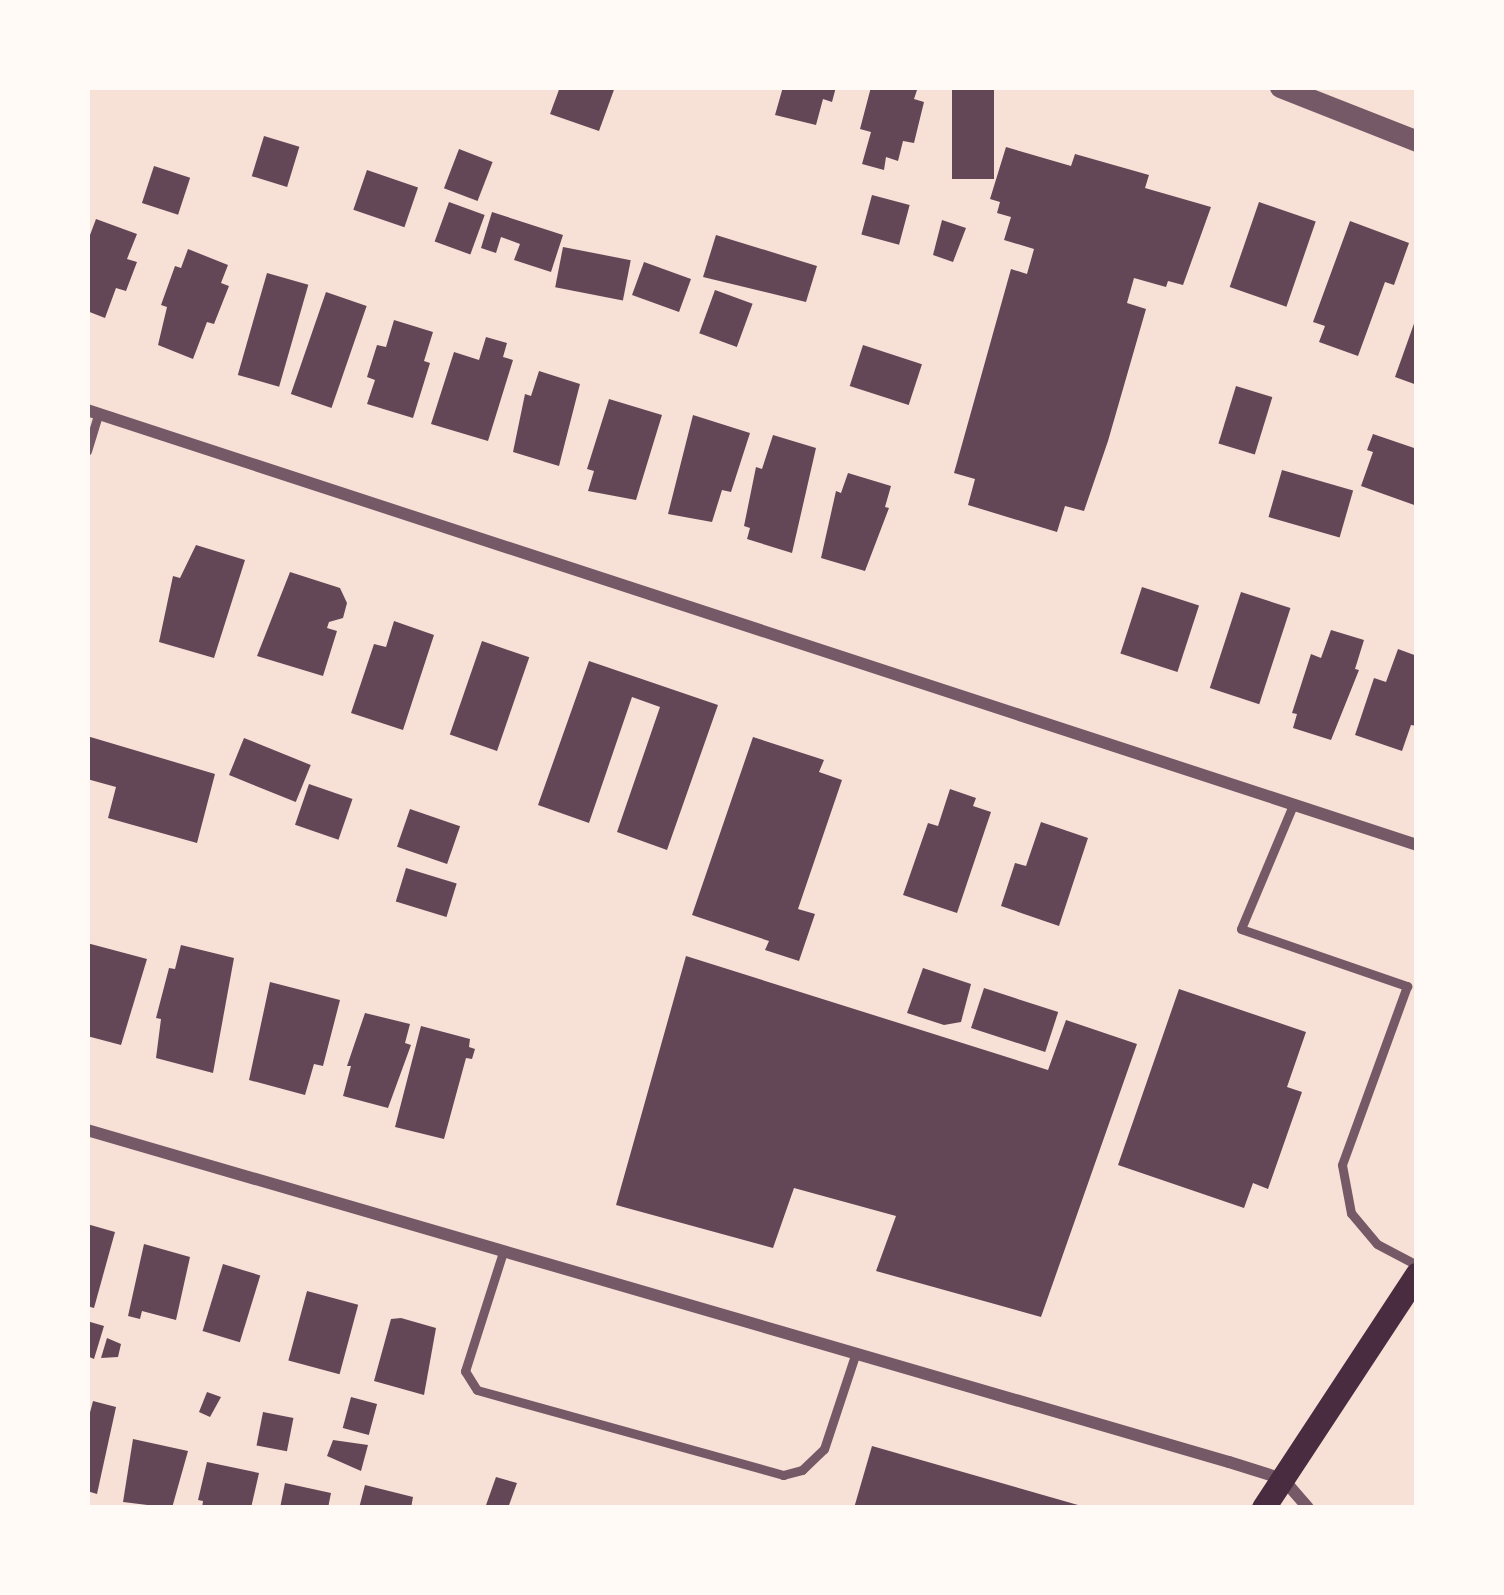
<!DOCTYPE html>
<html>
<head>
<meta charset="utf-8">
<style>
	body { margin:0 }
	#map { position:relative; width:1504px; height:1595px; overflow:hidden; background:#f7e1d7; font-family:"Crimson Pro",serif }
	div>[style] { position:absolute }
	.building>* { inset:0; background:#644757; transform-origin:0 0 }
	.service>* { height:9px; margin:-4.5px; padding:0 4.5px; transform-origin:4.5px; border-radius:4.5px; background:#755966 }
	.minor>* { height:12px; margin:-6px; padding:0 6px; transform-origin:6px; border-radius:6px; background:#755966 }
	.tertiary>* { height:21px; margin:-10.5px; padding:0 10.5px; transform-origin:10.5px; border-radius:10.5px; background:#755966 }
	.secondary>* { height:24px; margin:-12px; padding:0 12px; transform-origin:12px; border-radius:12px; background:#4a2c40 }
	span { translate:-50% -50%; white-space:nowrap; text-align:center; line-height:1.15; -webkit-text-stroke:10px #fffaf5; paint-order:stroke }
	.frame { position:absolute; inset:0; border:90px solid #fffaf5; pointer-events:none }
</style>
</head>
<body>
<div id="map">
	<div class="building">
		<div style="clip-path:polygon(560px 87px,615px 87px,599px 131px,550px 114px)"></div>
		<div style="clip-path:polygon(783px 87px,836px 87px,832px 102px,823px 99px,816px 125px,775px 115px)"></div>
		<div style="clip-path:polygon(871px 87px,918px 87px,914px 99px,924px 102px,914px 143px,903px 141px,898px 161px,886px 157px,884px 170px,862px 164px,871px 132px,860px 129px)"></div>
		<div style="left:952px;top:87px;width:42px;height:92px"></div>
		<div style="left:264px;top:136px;width:37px;height:42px;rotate:17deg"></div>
		<div style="clip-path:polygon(1006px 147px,1071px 166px,1075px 154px,1149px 175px,1145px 188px,1211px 207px,1183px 285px,1168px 281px,1166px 287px,1134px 278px,1127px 303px,1146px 309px,1108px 441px,1084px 511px,1065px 506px,1057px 532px,968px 505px,975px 479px,954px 473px,1011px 269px,1027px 274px,1034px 249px,1004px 240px,1011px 217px,997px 213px,1000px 202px,990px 199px)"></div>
		<div style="left:459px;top:149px;width:36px;height:42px;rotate:21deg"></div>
		<div style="left:154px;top:166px;width:38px;height:39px;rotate:18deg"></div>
		<div style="left:367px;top:170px;width:54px;height:42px;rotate:19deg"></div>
		<div style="left:872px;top:195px;width:39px;height:41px;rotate:15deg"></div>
		<div style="left:449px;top:202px;width:38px;height:42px;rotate:20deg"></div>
		<div style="left:1259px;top:202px;width:60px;height:90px;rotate:19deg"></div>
		<div style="clip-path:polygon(492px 212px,563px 235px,551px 272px,514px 260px,520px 244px,501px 237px,496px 253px,481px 248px)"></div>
		<div style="clip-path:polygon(96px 219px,137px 234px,127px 259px,137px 262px,126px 291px,116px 288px,105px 318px,87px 311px,87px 243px)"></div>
		<div style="clip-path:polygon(942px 220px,966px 228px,953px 262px,933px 255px)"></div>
		<div style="clip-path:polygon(1350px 221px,1409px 243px,1394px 285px,1385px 282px,1358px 356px,1319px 342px,1325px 326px,1313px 322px)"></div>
		<div style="clip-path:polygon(716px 235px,817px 266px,806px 302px,703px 277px)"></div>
		<div style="left:563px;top:247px;width:69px;height:41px;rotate:11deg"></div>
		<div style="clip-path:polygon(188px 249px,228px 265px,221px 283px,229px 286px,214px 324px,207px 322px,193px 359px,158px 345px,167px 307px,161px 305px,175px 266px,181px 268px)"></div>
		<div style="left:644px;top:262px;width:50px;height:35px;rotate:20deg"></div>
		<div style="left:267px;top:273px;width:43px;height:106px;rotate:16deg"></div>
		<div style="left:715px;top:290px;width:40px;height:46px;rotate:20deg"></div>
		<div style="left:326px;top:292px;width:43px;height:108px;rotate:19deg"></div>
		<div style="clip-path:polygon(1416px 318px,1417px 318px,1417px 385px,1395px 377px)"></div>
		<div style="clip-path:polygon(394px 320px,433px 332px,424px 361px,430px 363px,413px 418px,367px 404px,375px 380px,367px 377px,377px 345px,386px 347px)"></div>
		<div style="clip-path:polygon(486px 337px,507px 343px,503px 357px,513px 360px,488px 441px,431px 424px,454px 352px,479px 360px)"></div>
		<div style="left:863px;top:345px;width:62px;height:43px;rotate:18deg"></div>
		<div style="clip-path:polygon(539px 371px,580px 384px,559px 466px,513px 452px,525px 394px,531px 396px)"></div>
		<div style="left:1236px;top:386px;width:38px;height:60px;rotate:17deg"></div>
		<div style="clip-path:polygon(609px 399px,662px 415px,636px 500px,588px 491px,594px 471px,587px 469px)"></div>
		<div style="clip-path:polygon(693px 415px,750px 433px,731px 492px,722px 490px,712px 522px,668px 514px)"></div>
		<div style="clip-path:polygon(1373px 434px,1417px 449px,1417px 506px,1361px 486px,1373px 452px,1367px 450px)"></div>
		<div style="clip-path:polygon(773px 435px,816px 448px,792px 553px,747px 539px,750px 528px,744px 526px,756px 467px,762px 469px)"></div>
		<div style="left:1282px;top:470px;width:74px;height:49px;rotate:16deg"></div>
		<div style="clip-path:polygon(848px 473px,891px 486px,885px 507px,889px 508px,865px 571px,821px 558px,836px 491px,841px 493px)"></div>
		<div style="clip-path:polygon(196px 545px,245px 560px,214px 658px,159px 642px,173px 576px,180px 578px)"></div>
		<div style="clip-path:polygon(290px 572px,340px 588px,347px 603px,343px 618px,329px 622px,327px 628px,337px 631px,323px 676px,257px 656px)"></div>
		<div style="left:1142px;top:587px;width:60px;height:70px;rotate:18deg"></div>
		<div style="left:1241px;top:592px;width:52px;height:101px;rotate:18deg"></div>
		<div style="clip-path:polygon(394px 621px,434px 635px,403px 730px,351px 713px,374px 644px,386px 647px)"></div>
		<div style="clip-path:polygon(1331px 630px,1364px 640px,1355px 669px,1359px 670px,1331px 740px,1293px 728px,1297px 714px,1292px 713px,1311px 654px,1321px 658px)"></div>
		<div style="left:482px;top:641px;width:50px;height:99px;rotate:19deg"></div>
		<div style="clip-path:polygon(1398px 649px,1417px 656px,1417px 726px,1411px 725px,1402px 751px,1355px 735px,1374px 678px,1386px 682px)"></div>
		<div style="clip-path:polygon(589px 661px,718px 705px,667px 850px,617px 832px,660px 707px,632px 697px,589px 823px,538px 805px)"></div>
		<div style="clip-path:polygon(87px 736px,215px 774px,197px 843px,108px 818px,116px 787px,87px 779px)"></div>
		<div style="clip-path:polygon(753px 737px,824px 760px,819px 772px,842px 780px,798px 909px,815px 914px,799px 961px,765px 950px,769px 941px,692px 915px)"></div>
		<div style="left:244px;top:738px;width:72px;height:40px;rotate:22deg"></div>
		<div style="left:309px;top:784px;width:46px;height:43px;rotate:19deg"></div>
		<div style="clip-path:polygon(950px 789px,976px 798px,973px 806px,991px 812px,957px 913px,903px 895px,928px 823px,938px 826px)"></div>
		<div style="left:410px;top:809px;width:53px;height:40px;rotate:19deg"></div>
		<div style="clip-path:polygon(1041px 822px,1088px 838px,1059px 926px,1001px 906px,1015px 863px,1026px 866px)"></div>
		<div style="left:406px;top:868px;width:53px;height:35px;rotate:17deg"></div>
		<div style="clip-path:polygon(87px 943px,147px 959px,121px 1045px,87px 1036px)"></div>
		<div style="clip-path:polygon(181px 945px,234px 958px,213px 1073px,156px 1058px,161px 1019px,156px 1018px,169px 968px,175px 969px)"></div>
		<div style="clip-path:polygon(686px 956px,1048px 1070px,1066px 1020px,1137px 1044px,1041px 1317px,876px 1271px,896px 1216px,794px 1188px,773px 1248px,616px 1205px)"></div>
		<div style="clip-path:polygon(923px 968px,971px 984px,961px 1022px,944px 1025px,907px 1013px)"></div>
		<div style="clip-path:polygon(270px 982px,340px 1000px,323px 1066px,314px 1064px,305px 1095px,249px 1080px)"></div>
		<div style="left:984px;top:988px;width:78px;height:42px;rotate:18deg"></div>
		<div style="clip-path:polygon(1179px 989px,1306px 1032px,1287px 1087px,1302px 1092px,1268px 1189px,1253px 1183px,1244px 1208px,1118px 1165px)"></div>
		<div style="clip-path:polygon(365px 1013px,410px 1024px,405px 1043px,411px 1045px,388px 1108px,343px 1096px,351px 1066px,347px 1066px)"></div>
		<div style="clip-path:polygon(421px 1026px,470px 1039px,469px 1047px,475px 1049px,472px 1059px,466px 1058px,444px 1139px,395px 1127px)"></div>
		<div style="clip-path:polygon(87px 1224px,115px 1232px,94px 1308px,87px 1306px)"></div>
		<div style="clip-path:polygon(144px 1244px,190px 1257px,176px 1320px,142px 1311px,140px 1319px,128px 1316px)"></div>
		<div style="left:223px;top:1264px;width:39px;height:70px;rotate:17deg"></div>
		<div style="left:307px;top:1291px;width:53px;height:72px;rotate:15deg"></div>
		<div style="clip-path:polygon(401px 1318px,436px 1328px,424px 1395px,374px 1381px,391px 1319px)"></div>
		<div style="clip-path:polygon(87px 1321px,104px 1326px,94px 1359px,87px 1356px)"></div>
		<div style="clip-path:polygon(107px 1338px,121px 1344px,118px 1357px,101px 1358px)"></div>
		<div style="clip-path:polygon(207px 1392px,221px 1397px,210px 1417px,199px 1412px)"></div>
		<div style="left:351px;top:1397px;width:27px;height:32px;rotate:15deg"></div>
		<div style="clip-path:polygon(93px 1401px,116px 1407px,97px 1494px,87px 1491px,87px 1424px)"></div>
		<div style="left:263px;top:1412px;width:31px;height:34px;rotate:11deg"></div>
		<div style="clip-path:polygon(133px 1439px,188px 1451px,172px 1508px,123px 1502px)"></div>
		<div style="clip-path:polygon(333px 1440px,368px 1445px,361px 1471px,327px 1456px)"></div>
		<div style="clip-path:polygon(872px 1446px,1085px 1507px,1085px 1508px,854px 1508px)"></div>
		<div style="clip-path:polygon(207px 1462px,259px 1473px,251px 1508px,202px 1508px,203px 1501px,198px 1500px)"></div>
		<div style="clip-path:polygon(496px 1477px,517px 1483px,508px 1508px,485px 1508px)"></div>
		<div style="clip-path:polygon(285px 1483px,331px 1493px,328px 1508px,280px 1508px)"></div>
		<div style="clip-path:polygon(365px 1485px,413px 1497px,411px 1508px,359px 1508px)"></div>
	</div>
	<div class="service">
		<div style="left:87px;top:451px;width:39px;rotate:-73deg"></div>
		<div style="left:1293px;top:805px;width:134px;rotate:112.8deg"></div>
		<div style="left:1241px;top:929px;width:176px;rotate:19deg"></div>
		<div style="left:1407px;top:986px;width:190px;rotate:110deg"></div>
		<div style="left:1342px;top:1165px;width:49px;rotate:79.4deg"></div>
		<div style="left:1351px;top:1213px;width:40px;rotate:50deg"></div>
		<div style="left:1377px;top:1244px;width:45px;rotate:27.7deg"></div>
		<div style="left:503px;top:1252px;width:125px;rotate:107.7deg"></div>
		<div style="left:465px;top:1371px;width:22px;rotate:58deg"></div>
		<div style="left:477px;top:1390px;width:318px;rotate:15.5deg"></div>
		<div style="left:783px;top:1475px;width:20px;rotate:-15deg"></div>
		<div style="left:802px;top:1470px;width:30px;rotate:-44deg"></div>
		<div style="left:824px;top:1449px;width:99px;rotate:-71.7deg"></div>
	</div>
	<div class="minor">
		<div style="left:87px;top:410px;width:1399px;rotate:18.11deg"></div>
		<div style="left:87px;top:1130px;width:1189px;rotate:16.21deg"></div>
		<div style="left:1229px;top:1462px;width:57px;rotate:17.5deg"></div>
		<div style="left:1283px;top:1479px;width:38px;rotate:49deg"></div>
	</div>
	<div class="tertiary">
		<div style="left:1280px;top:87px;width:147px;rotate:21.5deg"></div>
	</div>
	<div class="secondary">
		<div style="left:1264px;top:1508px;width:279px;rotate:-56.7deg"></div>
	</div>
	<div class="frame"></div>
</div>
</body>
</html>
